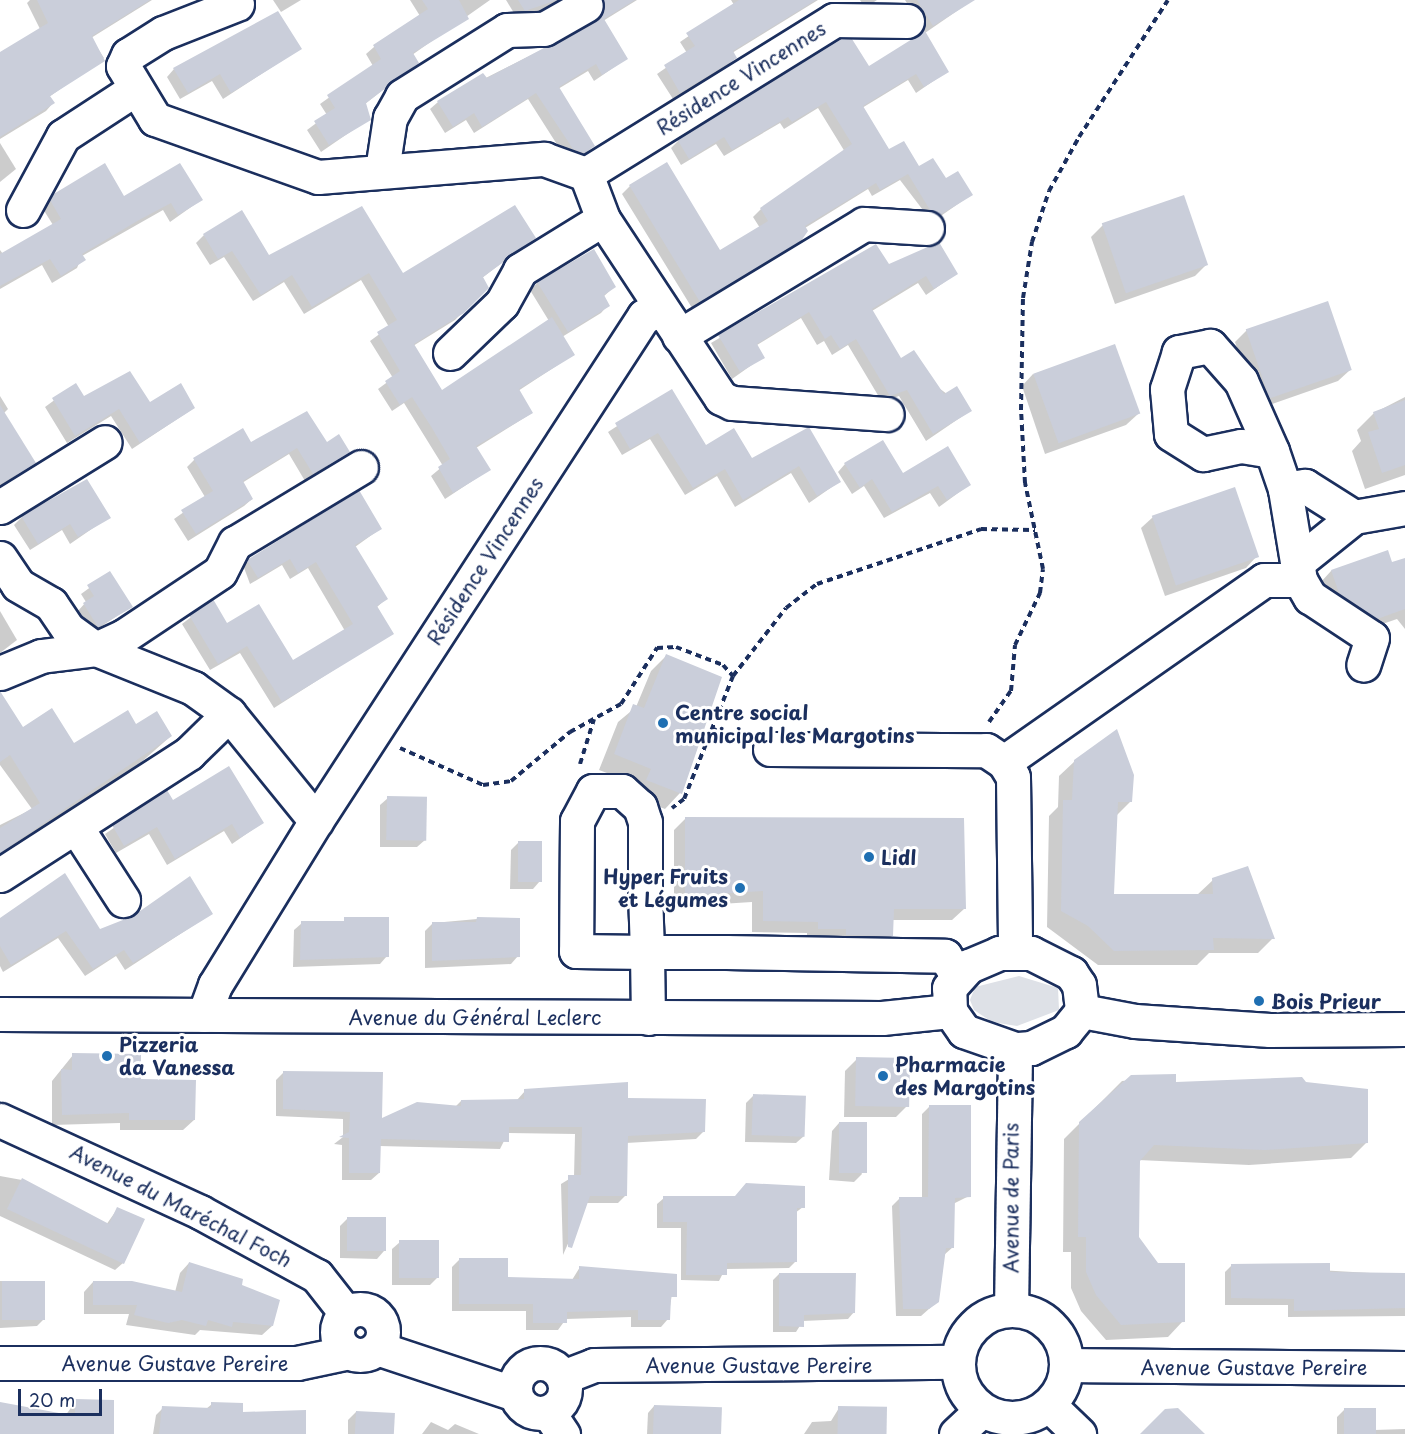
<!DOCTYPE html>
<html>
<head>
<meta charset="utf-8">
<style>
	body { margin:0 }
	#map { position:relative; width:1405px; height:1434px; overflow:hidden; background:#fff; font-family:"Playpen Sans",sans-serif }
	div>[style] { position:absolute }
	.green>* { inset:0; background:#dee1e7 }
	.shadow>* { inset:0; background:#0003 }
	.building>* { inset:0; background:#caceda; transform-origin:0 0 }
	.path>* { height:4px; margin-top:-2px; transform-origin:0; background:repeating-linear-gradient(90deg,#1b2f5e 0 6px,transparent 0 10.5px) }
	.roads { filter:drop-shadow(2px 0 #1b2f5e) drop-shadow(-2px 0 #1b2f5e) drop-shadow(0 2px #1b2f5e) drop-shadow(0 -2px #1b2f5e) }
	.minor>* { height:33px; margin:-16.5px; padding:0 16.5px; transform-origin:16.5px; border-radius:16.5px; background:#fff }
	.minor>.ring { margin:-16.5px; padding:0; box-sizing:content-box; background:none; border:33px solid #fff; border-radius:50% }
	.dots>* { width:16px; height:16px; translate:-50% -50%; box-sizing:border-box; border:3px solid #fff; border-radius:50% }
	span { translate:-50% -50%; white-space:nowrap; text-align:center; line-height:1.15; -webkit-text-stroke:6px #fff; paint-order:stroke }
	.street-label { font-size:20px; color:#1b2f5e }
	.poi-label { font-size:20px; color:#1b2f5e; font-weight:700 }
	.left { translate:0 -50%; text-align:left }
	.right { translate:-100% -50%; text-align:right }
	.scale { position:absolute; left:18px; top:1389px; width:84px; height:27px; box-sizing:border-box; border:3px solid #1b2f5e; border-top:0; padding-left:8px; font-size:18px; line-height:21px; white-space:nowrap; color:#1b2f5e; -webkit-text-stroke:4px #fff; paint-order:stroke }
</style>
</head>
<body>
<div id="map">
	<div class="green">
		<div style="clip-path:polygon(1019px 976px,1058px 988px,1059px 1010px,1017px 1026px,992px 1022px,974px 1010px,970px 1000px,975px 987px)"></div>
	</div>
	<div class="shadow">
		<div style="clip-path:polygon(30px 0,152px 0,91px 38px,104px 58px,49px 97px,53px 103px,46px 111px,0 139px,0 54px,40px 29px,27px 3px)"></div>
		<div style="clip-path:polygon(273px 0,301px 0,281px 12px)"></div>
		<div style="clip-path:polygon(410px 0,490px 0,412px 55px,417px 63px,365px 104px,369px 119px,321px 152px,307px 130px,327px 115px,320px 104px,373px 66px,366px 54px,374px 47px,420px 16px)"></div>
		<div style="clip-path:polygon(506px 0,560px 0,530px 17px,517px 18px)"></div>
		<div style="clip-path:polygon(590px 0,637px 0,603px 21px,626px 59px,594px 81px,588px 71px,558px 89px,593px 146px,585px 154px,575px 160px,565px 157px,528px 99px,474px 133px,466px 120px,445px 133px,430px 109px,438px 102px,591px 25px,598px 13px)"></div>
		<div style="clip-path:polygon(731px 0,818px 0,732px 53px,735px 58px,728px 65px,673px 99px,657px 74px,687px 53px,680px 42px,734px 5px)"></div>
		<div style="clip-path:polygon(860px 0,877px 0,865px 8px)"></div>
		<div style="clip-path:polygon(905px 0,969px 0,970px 2px,925px 33px)"></div>
		<div style="clip-path:polygon(300px 49px,223px 99px,212px 81px,180px 99px,167px 77px,174px 69px)"></div>
		<div style="clip-path:polygon(869px 68px,948px 71px,916px 93px,908px 80px,862px 108px,889px 151px,971px 195px,932px 222px,900px 180px,872px 196px,868px 189px,805px 228px,791px 248px,692px 308px,622px 194px,630px 186px,720px 252px,760px 228px,753px 217px,761px 209px,845px 152px,818px 108px,784px 129px,780px 123px,724px 156px,716px 144px,681px 165px,671px 148px,678px 141px)"></div>
		<div style="clip-path:polygon(0 143px,16px 169px,0 182px)"></div>
		<div style="clip-path:polygon(53px 196px,124px 198px,201px 200px,170px 222px,163px 210px,82px 256px,77px 268px,52px 283px,42px 265px,0 289px,0 250px,3px 254px,53px 225px,43px 209px)"></div>
		<div style="clip-path:polygon(1103px 225px,1207px 264px,1195px 276px,1115px 304px,1091px 237px)"></div>
		<div style="clip-path:polygon(204px 235px,269px 257px,403px 275px,534px 238px,482px 278px,487px 287px,455px 320px,413px 346px,442px 392px,549px 321px,530px 290px,537px 283px,593px 251px,614px 287px,603px 297px,608px 305px,601px 313px,562px 337px,573px 355px,518px 391px,532px 413px,476px 448px,489px 470px,445px 499px,431px 476px,443px 466px,404px 403px,392px 411px,378px 389px,393px 378px,370px 341px,389px 327px,361px 280px,304px 314px,284px 282px,253px 301px,224px 257px,210px 265px,196px 243px)"></div>
		<div style="clip-path:polygon(876px 246px,889px 266px,956px 274px,926px 295px,918px 283px,872px 311px,901px 360px,970px 411px,926px 441px,899px 396px,882px 402px,848px 345px,832px 355px,824px 341px,817px 345px,801px 318px,757px 345px,763px 357px,732px 379px,711px 343px)"></div>
		<div style="clip-path:polygon(1247px 330px,1350px 370px,1338px 381px,1258px 409px,1235px 342px)"></div>
		<div style="clip-path:polygon(1033px 374px,1138px 414px,1126px 425px,1045px 454px,1022px 386px)"></div>
		<div style="clip-path:polygon(75px 385px,83px 398px,194px 408px,132px 449px,111px 416px,67px 443px,45px 407px)"></div>
		<div style="clip-path:polygon(671px 391px,705px 447px,752px 460px,809px 429px,839px 482px,809px 503px,791px 473px,735px 507px,717px 476px,685px 495px,650px 439px,622px 455px,608px 432px)"></div>
		<div style="clip-path:polygon(0 396px,8px 409px,4px 413px,34px 463px,0 486px)"></div>
		<div style="clip-path:polygon(1405px 397px,1405px 475px,1365px 489px,1352px 451px,1361px 441px,1357px 430px,1374px 413px)"></div>
		<div style="clip-path:polygon(326px 444px,348px 451px,305px 481px,289px 454px,242px 483px,252px 499px,244px 506px,188px 541px,174px 519px,205px 497px,187px 467px,194px 460px,250px 445px)"></div>
		<div style="clip-path:polygon(845px 464px,902px 475px,969px 485px,939px 507px,930px 493px,884px 518px,864px 486px,852px 494px,838px 472px)"></div>
		<div style="clip-path:polygon(358px 492px,380px 529px,355px 547px,386px 599px,377px 607px,392px 633px,274px 708px,240px 653px,210px 670px,182px 624px,212px 601px,227px 625px,293px 662px,345px 631px,308px 568px,290px 579px,282px 565px,250px 584px,243px 565px)"></div>
		<div style="clip-path:polygon(22px 517px,109px 517px,70px 544px,62px 530px,30px 550px,14px 525px)"></div>
		<div style="clip-path:polygon(1153px 517px,1257px 556px,1246px 568px,1165px 596px,1141px 528px)"></div>
		<div style="clip-path:polygon(1387px 552px,1391px 564px,1405px 559px,1405px 629px,1397px 619px,1365px 630px,1320px 583px,1331px 571px)"></div>
		<div style="clip-path:polygon(110px 573px,131px 607px,91px 633px,77px 612px,86px 602px,81px 594px)"></div>
		<div style="clip-path:polygon(0 611px,17px 640px,0 653px)"></div>
		<div style="clip-path:polygon(666px 656px,680px 793px,665px 809px,631px 796px,636px 784px,599px 770px,618px 722px,636px 707px,651px 671px)"></div>
		<div style="clip-path:polygon(0 711px,22px 729px,73px 745px,136px 726px,171px 736px,138px 765px,0 853px,0 825px,32px 809px,0 765px)"></div>
		<div style="clip-path:polygon(1075px 761px,1131px 801px,1115px 817px,1112px 895px,1197px 895px,1213px 880px,1273px 938px,1258px 953px,1209px 953px,1197px 965px,1098px 965px,1047px 927px,1049px 816px,1058px 807px,1059px 776px)"></div>
		<div style="clip-path:polygon(166px 792px,172px 802px,262px 823px,232px 844px,224px 831px,167px 865px,149px 834px,116px 853px,105px 834px)"></div>
		<div style="clip-path:polygon(388px 798px,425px 840px,417px 847px,380px 847px,380px 805px)"></div>
		<div style="clip-path:polygon(686px 818px,964px 909px,952px 920px,892px 920px,892px 936px,880px 947px,807px 940px,807px 933px,752px 932px,752px 902px,674px 907px,674px 830px)"></div>
		<div style="clip-path:polygon(518px 843px,540px 881px,533px 889px,510px 889px,511px 850px)"></div>
		<div style="clip-path:polygon(211px 914px,125px 970px,116px 956px,85px 976px,58px 938px,3px 972px,0 966px,0 918px,99px 931px)"></div>
		<div style="clip-path:polygon(388px 919px,387px 956px,380px 964px,293px 967px,294px 930px,302px 923px)"></div>
		<div style="clip-path:polygon(477px 919px,518px 956px,511px 964px,425px 968px,425px 931px,433px 923px)"></div>
		<div style="clip-path:polygon(73px 1055px,140px 1081px,194px 1120px,183px 1130px,120px 1130px,120px 1123px,52px 1125px,52px 1081px)"></div>
		<div style="clip-path:polygon(857px 1059px,908px 1105px,896px 1117px,844px 1117px,845px 1071px)"></div>
		<div style="clip-path:polygon(284px 1072px,381px 1120px,455px 1107px,461px 1101px,517px 1100px,525px 1091px,626px 1083px,626px 1099px,704px 1131px,696px 1139px,626px 1143px,626px 1195px,618px 1203px,586px 1203px,563px 1255px,561px 1184px,574px 1176px,575px 1134px,508px 1133px,500px 1149px,379px 1146px,379px 1173px,371px 1180px,342px 1180px,342px 1145px,334px 1144px,343px 1137px,343px 1119px,276px 1116px,276px 1080px)"></div>
		<div style="clip-path:polygon(1175px 1076px,1175px 1083px,1306px 1084px,1366px 1143px,1351px 1158px,1249px 1165px,1138px 1160px,1138px 1237px,1183px 1321px,1168px 1337px,1106px 1340px,1081px 1311px,1071px 1288px,1071px 1252px,1063px 1252px,1064px 1139px,1122px 1081px)"></div>
		<div style="clip-path:polygon(754px 1095px,804px 1136px,796px 1143px,745px 1142px,746px 1103px)"></div>
		<div style="clip-path:polygon(929px 1107px,969px 1196px,953px 1204px,953px 1247px,944px 1255px,938px 1301px,921px 1316px,896px 1316px,892px 1206px,900px 1198px,922px 1199px,922px 1114px)"></div>
		<div style="clip-path:polygon(839px 1123px,862px 1174px,854px 1182px,829px 1180px,832px 1131px)"></div>
		<div style="clip-path:polygon(0 1176px,22px 1180px,106px 1225px,118px 1208px,123px 1263px,115px 1270px,0 1216px)"></div>
		<div style="clip-path:polygon(664px 1198px,734px 1198px,803px 1207px,795px 1213px,795px 1262px,789px 1268px,725px 1269px,719px 1281px,681px 1280px,681px 1228px,657px 1228px,657px 1204px)"></div>
		<div style="clip-path:polygon(348px 1218px,384px 1251px,377px 1259px,340px 1258px,340px 1226px)"></div>
		<div style="clip-path:polygon(400px 1242px,438px 1277px,430px 1285px,392px 1285px,392px 1249px)"></div>
		<div style="clip-path:polygon(460px 1259px,507px 1279px,572px 1280px,580px 1267px,675px 1275px,668px 1319px,661px 1327px,631px 1327px,631px 1317px,566px 1319px,558px 1330px,526px 1330px,526px 1311px,452px 1311px,452px 1267px)"></div>
		<div style="clip-path:polygon(189px 1263px,240px 1286px,272px 1326px,262px 1335px,200px 1330px,195px 1335px,126px 1325px,129px 1314px,84px 1314px,84px 1292px,93px 1282px,175px 1292px,180px 1273px)"></div>
		<div style="clip-path:polygon(1232px 1265px,1405px 1275px,1405px 1316px,1288px 1317px,1288px 1305px,1225px 1305px,1225px 1272px)"></div>
		<div style="clip-path:polygon(779px 1274px,854px 1312px,848px 1319px,803px 1321px,796px 1332px,773px 1332px,773px 1280px)"></div>
		<div style="clip-path:polygon(0 1281px,44px 1282px,44px 1319px,37px 1326px,0 1328px)"></div>
		<div style="clip-path:polygon(76px 1401px,112px 1434px,0 1434px,0 1406px,65px 1416px)"></div>
		<div style="clip-path:polygon(212px 1404px,241px 1413px,305px 1434px,153px 1434px,156px 1415px,163px 1408px,206px 1409px)"></div>
		<div style="clip-path:polygon(654px 1406px,720px 1434px,647px 1434px,648px 1413px)"></div>
		<div style="clip-path:polygon(839px 1408px,886px 1434px,804px 1434px,812px 1422px,831px 1421px)"></div>
		<div style="clip-path:polygon(1344px 1410px,1374px 1430px,1405px 1429px,1405px 1434px,1337px 1434px,1337px 1417px)"></div>
		<div style="clip-path:polygon(356px 1412px,393px 1434px,348px 1434px,348px 1420px)"></div>
		<div style="clip-path:polygon(431px 1422px,448px 1430px,455px 1424px,479px 1434px,422px 1434px)"></div>
	</div>
	<div class="building">
		<div style="clip-path:polygon(37px 0,150px 0,92px 36px,105px 61px,50px 96px,55px 103px,0 137px,0 52px,48px 23px)"></div>
		<div style="clip-path:polygon(422px 0,459px 0,469px 19px,413px 53px,419px 63px,366px 103px,371px 120px,329px 145px,314px 121px,335px 108px,327px 95px,381px 59px,373px 45px,428px 9px)"></div>
		<div style="clip-path:polygon(518px 0,557px 0,525px 11px)"></div>
		<div style="clip-path:polygon(603px 0,635px 0,604px 19px,628px 59px,602px 75px,596px 64px,559px 87px,595px 146px,584px 153px,573px 149px,536px 93px,482px 127px,474px 113px,453px 127px,437px 101px,483px 73px,487px 78px,595px 21px)"></div>
		<div style="clip-path:polygon(739px 0,816px 0,733px 51px,737px 58px,680px 93px,664px 65px,695px 46px,686px 33px)"></div>
		<div style="clip-path:polygon(917px 0,975px 0,933px 26px)"></div>
		<div style="clip-path:polygon(278px 11px,302px 49px,231px 93px,220px 74px,188px 93px,173px 68px)"></div>
		<div style="clip-path:polygon(925px 31px,949px 72px,924px 87px,916px 74px,863px 106px,889px 149px,904px 141px,919px 166px,933px 158px,946px 178px,958px 171px,973px 195px,940px 215px,930px 210px,908px 174px,880px 190px,876px 183px,805px 226px,808px 231px,801px 241px,700px 302px,629px 185px,667px 162px,720px 250px,768px 221px,760px 208px,852px 144px,826px 102px,792px 122px,788px 117px,732px 150px,724px 137px,689px 159px,677px 139px,842px 39px,852px 39px,869px 66px)"></div>
		<div style="clip-path:polygon(105px 163px,124px 196px,180px 163px,203px 200px,178px 215px,171px 203px,139px 220px,82px 254px,86px 260px,61px 276px,50px 259px,0 286px,0 254px,61px 219px,50px 200px,52px 195px)"></div>
		<div style="left:1184px;top:195px;width:74px;height:87px;rotate:71deg"></div>
		<div style="clip-path:polygon(515px 205px,536px 238px,483px 277px,489px 288px,464px 313px,414px 344px,442px 390px,552px 317px,575px 355px,519px 389px,533px 413px,476px 446px,491px 470px,453px 493px,438px 467px,450px 459px,432px 428px,412px 397px,400px 405px,385px 381px,400px 371px,377px 332px,397px 320px,369px 273px,312px 307px,292px 275px,261px 295px,232px 251px,218px 259px,203px 234px,242px 210px,269px 255px,362px 206px,403px 273px)"></div>
		<div style="clip-path:polygon(939px 242px,958px 274px,934px 289px,926px 276px,872px 309px,901px 358px,914px 350px,944px 394px,957px 386px,972px 411px,933px 434px,907px 390px,890px 396px,856px 339px,840px 349px,831px 335px,825px 339px,809px 312px,757px 344px,765px 358px,740px 372px,718px 335px,876px 244px,889px 264px)"></div>
		<div style="clip-path:polygon(594px 249px,616px 287px,604px 295px,610px 306px,568px 332px,537px 282px)"></div>
		<div style="left:1328px;top:301px;width:73px;height:87px;rotate:71deg"></div>
		<div style="left:1115px;top:344px;width:74px;height:87px;rotate:70deg"></div>
		<div style="clip-path:polygon(130px 371px,150px 402px,181px 383px,195px 408px,140px 443px,119px 409px,75px 436px,52px 398px,76px 383px,84px 396px)"></div>
		<div style="clip-path:polygon(672px 389px,706px 445px,734px 428px,752px 458px,809px 427px,841px 482px,817px 496px,799px 466px,743px 500px,725px 469px,693px 488px,658px 433px,630px 449px,615px 423px)"></div>
		<div style="clip-path:polygon(1405px 400px,1405px 465px,1382px 473px,1368px 432px,1379px 429px,1373px 412px)"></div>
		<div style="clip-path:polygon(0 405px,36px 463px,1px 484px,0 483px)"></div>
		<div style="clip-path:polygon(307px 411px,327px 442px,339px 434px,350px 452px,313px 474px,297px 448px,243px 481px,253px 499px,196px 534px,181px 510px,213px 491px,193px 458px,243px 428px,251px 442px)"></div>
		<div style="clip-path:polygon(883px 440px,903px 473px,948px 446px,971px 485px,947px 500px,938px 486px,892px 512px,872px 479px,860px 488px,844px 463px)"></div>
		<div style="clip-path:polygon(87px 479px,111px 518px,78px 537px,70px 524px,38px 544px,21px 516px)"></div>
		<div style="left:1235px;top:487px;width:74px;height:88px;rotate:71deg"></div>
		<div style="clip-path:polygon(359px 490px,382px 529px,355px 545px,388px 599px,377px 606px,394px 634px,282px 702px,247px 646px,218px 664px,189px 615px,213px 599px,227px 623px,259px 604px,293px 660px,353px 624px,316px 562px,298px 573px,290px 559px,258px 578px,247px 560px)"></div>
		<div style="clip-path:polygon(1388px 550px,1392px 562px,1405px 558px,1405px 609px,1377px 619px,1339px 593px,1331px 570px)"></div>
		<div style="clip-path:polygon(110px 571px,133px 607px,98px 627px,83px 603px,94px 596px,87px 585px)"></div>
		<div style="clip-path:polygon(666px 654px,722px 677px,682px 794px,646px 780px,651px 769px,614px 754px,633px 704px,644px 708px)"></div>
		<div style="clip-path:polygon(0 691px,23px 727px,52px 708px,74px 743px,128px 710px,136px 724px,157px 711px,172px 736px,0 853px,0 828px,40px 803px,10px 755px,0 762px)"></div>
		<div style="clip-path:polygon(1117px 729px,1134px 775px,1132px 802px,1118px 802px,1114px 894px,1213px 894px,1212px 878px,1248px 866px,1275px 939px,1213px 938px,1214px 950px,1114px 951px,1088px 926px,1061px 911px,1063px 800px,1072px 800px,1074px 760px)"></div>
		<div style="clip-path:polygon(229px 766px,264px 823px,240px 838px,232px 824px,175px 859px,157px 827px,124px 846px,112px 825px,167px 790px,173px 800px)"></div>
		<div style="left:387px;top:796px;width:40px;height:44px;rotate:1deg"></div>
		<div style="clip-path:polygon(685px 817px,964px 818px,966px 909px,894px 909px,893px 936px,846px 935px,846px 929px,818px 929px,818px 922px,763px 921px,763px 891px,685px 896px)"></div>
		<div style="left:518px;top:841px;width:24px;height:41px"></div>
		<div style="clip-path:polygon(65px 873px,100px 929px,133px 916px,190px 876px,213px 914px,133px 963px,124px 950px,93px 969px,66px 931px,11px 965px,0 946px,0 918px)"></div>
		<div style="clip-path:polygon(344px 917px,389px 917px,389px 957px,300px 960px,301px 921px,344px 921px)"></div>
		<div style="clip-path:polygon(477px 917px,520px 918px,520px 957px,432px 961px,432px 922px,476px 922px)"></div>
		<div style="clip-path:polygon(72px 1053px,141px 1054px,141px 1079px,196px 1080px,195px 1120px,129px 1120px,129px 1113px,62px 1115px,61px 1069px,72px 1070px)"></div>
		<div style="left:856px;top:1057px;width:54px;height:49px;rotate:1deg"></div>
		<div style="clip-path:polygon(283px 1071px,383px 1072px,382px 1118px,417px 1102px,461px 1106px,461px 1100px,524px 1099px,524px 1089px,628px 1082px,628px 1098px,706px 1099px,705px 1132px,628px 1136px,627px 1196px,590px 1196px,572px 1248px,568px 1247px,568px 1175px,581px 1175px,582px 1127px,509px 1127px,509px 1142px,381px 1139px,380px 1173px,349px 1173px,349px 1138px,339px 1137px,349px 1132px,350px 1112px,283px 1109px)"></div>
		<div style="clip-path:polygon(1176px 1074px,1176px 1082px,1302px 1077px,1306px 1082px,1368px 1089px,1368px 1143px,1265px 1150px,1154px 1145px,1140px 1161px,1139px 1237px,1158px 1263px,1185px 1263px,1185px 1322px,1121px 1325px,1096px 1295px,1086px 1272px,1086px 1237px,1078px 1237px,1079px 1122px,1131px 1075px)"></div>
		<div style="left:753px;top:1094px;width:53px;height:41px;rotate:2deg"></div>
		<div style="clip-path:polygon(929px 1105px,971px 1105px,971px 1197px,955px 1198px,954px 1248px,946px 1248px,939px 1302px,929px 1309px,903px 1309px,899px 1197px,928px 1197px)"></div>
		<div style="left:839px;top:1122px;width:28px;height:51px"></div>
		<div style="clip-path:polygon(22px 1178px,109px 1224px,117px 1207px,145px 1219px,124px 1264px,7px 1209px)"></div>
		<div style="clip-path:polygon(746px 1183px,805px 1186px,805px 1208px,797px 1208px,797px 1262px,727px 1263px,727px 1275px,686px 1275px,687px 1222px,663px 1222px,663px 1196px,735px 1196px)"></div>
		<div style="left:347px;top:1217px;width:39px;height:34px"></div>
		<div style="left:399px;top:1240px;width:40px;height:38px"></div>
		<div style="clip-path:polygon(459px 1258px,508px 1258px,508px 1277px,579px 1279px,579px 1266px,677px 1274px,677px 1297px,671px 1297px,670px 1320px,638px 1320px,638px 1310px,567px 1312px,567px 1323px,533px 1323px,533px 1304px,459px 1304px)"></div>
		<div style="clip-path:polygon(189px 1262px,243px 1279px,242px 1285px,280px 1300px,273px 1326px,233px 1322px,232px 1327px,208px 1320px,206px 1326px,182px 1320px,168px 1323px,134px 1315px,137px 1305px,93px 1305px,93px 1281px,132px 1281px,182px 1292px)"></div>
		<div style="clip-path:polygon(1330px 1263px,1330px 1272px,1405px 1273px,1405px 1308px,1294px 1311px,1294px 1299px,1231px 1298px,1231px 1264px)"></div>
		<div style="clip-path:polygon(779px 1273px,856px 1273px,855px 1313px,804px 1315px,804px 1327px,779px 1326px)"></div>
		<div style="left:2px;top:1281px;width:43px;height:39px"></div>
		<div style="clip-path:polygon(75px 1399px,114px 1400px,114px 1434px,0 1434px,0 1402px,75px 1416px)"></div>
		<div style="clip-path:polygon(211px 1402px,243px 1403px,243px 1412px,306px 1410px,306px 1434px,159px 1434px,162px 1406px,211px 1408px)"></div>
		<div style="left:654px;top:1405px;width:68px;height:29px;rotate:2deg"></div>
		<div style="left:838px;top:1406px;width:49px;height:28px;rotate:1deg"></div>
		<div style="clip-path:polygon(1178px 1408px,1205px 1434px,1140px 1434px,1165px 1409px)"></div>
		<div style="left:1344px;top:1408px;width:32px;height:26px"></div>
		<div style="left:356px;top:1411px;width:39px;height:23px;rotate:3deg"></div>
	</div>
	<div class="path">
		<div style="left:733px;top:676px;width:86px;rotate:-52.1deg"></div>
		<div style="left:786px;top:608px;width:39px;rotate:-38deg"></div>
		<div style="left:817px;top:584px;width:173px;rotate:-18.5deg"></div>
		<div style="left:981px;top:529px;width:54px;rotate:1.1deg"></div>
		<div style="left:989px;top:722px;width:38px;rotate:-55deg"></div>
		<div style="left:1011px;top:691px;width:46px;rotate:-85deg"></div>
		<div style="left:1015px;top:645px;width:58px;rotate:-64.3deg"></div>
		<div style="left:1040px;top:593px;width:24px;rotate:-83deg"></div>
		<div style="left:1043px;top:569px;width:88px;rotate:-101.8deg"></div>
		<div style="left:1025px;top:483px;width:73px;rotate:-93.1deg"></div>
		<div style="left:1021px;top:410px;width:112px;rotate:-89deg"></div>
		<div style="left:1023px;top:298px;width:57px;rotate:-80.9deg"></div>
		<div style="left:1032px;top:242px;width:54px;rotate:-71.6deg"></div>
		<div style="left:1049px;top:191px;width:62px;rotate:-60.9deg"></div>
		<div style="left:1079px;top:137px;width:163px;rotate:-57deg"></div>
		<div style="left:713px;top:729px;width:30px;rotate:20deg"></div>
		<div style="left:400px;top:748px;width:91px;rotate:24deg"></div>
		<div style="left:483px;top:785px;width:28px;rotate:-8deg"></div>
		<div style="left:511px;top:781px;width:77px;rotate:-39.7deg"></div>
		<div style="left:570px;top:732px;width:58px;rotate:-28.8deg"></div>
		<div style="left:621px;top:704px;width:67px;rotate:-57.3deg"></div>
		<div style="left:657px;top:648px;width:19px;rotate:-3deg"></div>
		<div style="left:676px;top:647px;width:50px;rotate:21deg"></div>
		<div style="left:723px;top:665px;width:15px;rotate:48deg"></div>
		<div style="left:733px;top:676px;width:132px;rotate:111.7deg"></div>
		<div style="left:684px;top:799px;width:15px;rotate:143deg"></div>
		<div style="left:580px;top:764px;width:47px;rotate:-72.7deg"></div>
	</div>
	<div class="roads">
		<div class="minor">
			<div style="left:237px;top:4px;width:79px;rotate:158.6deg"></div>
			<div style="left:163px;top:33px;width:41px;rotate:147.8deg"></div>
			<div style="left:128px;top:55px;width:12px;rotate:114deg"></div>
			<div style="left:123px;top:66px;width:62px;rotate:58.9deg"></div>
			<div style="left:155px;top:119px;width:173px;rotate:19.6deg"></div>
			<div style="left:318px;top:177px;width:227px;rotate:-4.6deg"></div>
			<div style="left:544px;top:159px;width:45px;rotate:19.7deg"></div>
			<div style="left:586px;top:174px;width:48px;rotate:69.3deg"></div>
			<div style="left:603px;top:219px;width:214px;rotate:56.6deg"></div>
			<div style="left:721px;top:398px;width:12px;rotate:24deg"></div>
			<div style="left:732px;top:403px;width:155px;rotate:4.1deg"></div>
			<div style="left:382px;top:170px;width:53px;rotate:-81.3deg"></div>
			<div style="left:390px;top:118px;width:25px;rotate:-61deg"></div>
			<div style="left:402px;top:96px;width:124px;rotate:-32.2deg"></div>
			<div style="left:507px;top:30px;width:37px;rotate:-2deg"></div>
			<div style="left:544px;top:29px;width:48px;rotate:-29.7deg"></div>
			<div style="left:586px;top:174px;width:292px;rotate:-31.8deg"></div>
			<div style="left:834px;top:20px;width:73px;rotate:0.8deg"></div>
			<div style="left:23px;top:210px;width:84px;rotate:-61.6deg"></div>
			<div style="left:63px;top:136px;width:86px;rotate:-33.1deg"></div>
			<div style="left:679px;top:336px;width:216px;rotate:-31.2deg"></div>
			<div style="left:864px;top:224px;width:63px;rotate:3.6deg"></div>
			<div style="left:450px;top:353px;width:72px;rotate:-43.9deg"></div>
			<div style="left:502px;top:303px;width:38px;rotate:-61deg"></div>
			<div style="left:520px;top:270px;width:97px;rotate:-31.6deg"></div>
			<div style="left:1285px;top:489px;width:20px;rotate:-9deg"></div>
			<div style="left:1305px;top:486px;width:58px;rotate:32.3deg"></div>
			<div style="left:1354px;top:517px;width:52px;rotate:-10deg"></div>
			<div style="left:0;top:507px;width:123px;rotate:-31.8deg"></div>
			<div style="left:0;top:558px;width:32px;rotate:56deg"></div>
			<div style="left:18px;top:585px;width:38px;rotate:30deg"></div>
			<div style="left:51px;top:604px;width:30px;rotate:56deg"></div>
			<div style="left:68px;top:629px;width:34px;rotate:36deg"></div>
			<div style="left:96px;top:649px;width:105px;rotate:21.9deg"></div>
			<div style="left:193px;top:688px;width:44px;rotate:35.8deg"></div>
			<div style="left:229px;top:714px;width:138px;rotate:50.9deg"></div>
			<div style="left:1298px;top:562px;width:72px;rotate:-38.8deg"></div>
			<div style="left:1300px;top:580px;width:20px;rotate:60deg"></div>
			<div style="left:1310px;top:597px;width:74px;rotate:33.5deg"></div>
			<div style="left:1372px;top:638px;width:28px;rotate:108deg"></div>
			<div style="left:0;top:673px;width:44px;rotate:-22.5deg"></div>
			<div style="left:41px;top:656px;width:55px;rotate:-7.3deg"></div>
			<div style="left:96px;top:649px;width:31px;rotate:-25deg"></div>
			<div style="left:124px;top:636px;width:115px;rotate:-33.7deg"></div>
			<div style="left:220px;top:572px;width:33px;rotate:-63deg"></div>
			<div style="left:235px;top:543px;width:147px;rotate:-31.1deg"></div>
			<div style="left:770px;top:749px;width:216px;rotate:0.3deg"></div>
			<div style="left:986px;top:750px;width:22px;rotate:34deg"></div>
			<div style="left:1004px;top:762px;width:17px;rotate:59deg"></div>
			<div style="left:1013px;top:777px;width:175px;rotate:89.3deg"></div>
			<div style="left:1004px;top:762px;width:317px;rotate:-35deg"></div>
			<div style="left:1264px;top:580px;width:36px"></div>
			<div style="left:1300px;top:580px;width:92px;rotate:-99.4deg"></div>
			<div style="left:1285px;top:489px;width:40px;rotate:-108.9deg"></div>
			<div style="left:1272px;top:451px;width:77px;rotate:-113.9deg"></div>
			<div style="left:1241px;top:381px;width:47px;rotate:-131.5deg"></div>
			<div style="left:1210px;top:346px;width:32px;rotate:169deg"></div>
			<div style="left:1179px;top:352px;width:39px;rotate:108deg"></div>
			<div style="left:1167px;top:389px;width:45px;rotate:84.9deg"></div>
			<div style="left:1171px;top:434px;width:38px;rotate:32deg"></div>
			<div style="left:1203px;top:454px;width:39px;rotate:-12deg"></div>
			<div style="left:1241px;top:446px;width:31px;rotate:9deg"></div>
			<div style="left:76px;top:827px;width:87px;rotate:57.2deg"></div>
			<div style="left:0;top:875px;width:225px;rotate:-32.8deg"></div>
			<div style="left:189px;top:753px;width:56px;rotate:-44.3deg"></div>
			<div style="left:999px;top:953px;width:32px"></div>
			<div style="left:1031px;top:953px;width:45px;rotate:26.6deg"></div>
			<div style="left:1071px;top:973px;width:14px;rotate:56deg"></div>
			<div style="left:1079px;top:985px;width:26px;rotate:83deg"></div>
			<div style="left:1082px;top:1011px;width:26px;rotate:129deg"></div>
			<div style="left:1066px;top:1031px;width:39px;rotate:154deg"></div>
			<div style="left:1031px;top:1048px;width:16px;rotate:176deg"></div>
			<div style="left:1015px;top:1049px;width:54px;rotate:-160.6deg"></div>
			<div style="left:964px;top:1031px;width:24px;rotate:-125deg"></div>
			<div style="left:950px;top:1011px;width:23px;rotate:-92deg"></div>
			<div style="left:949px;top:988px;width:30px;rotate:-48deg"></div>
			<div style="left:969px;top:966px;width:33px;rotate:-23deg"></div>
			<div style="left:1082px;top:1011px;width:54px;rotate:10.7deg"></div>
			<div style="left:1135px;top:1021px;width:135px;rotate:3.8deg"></div>
			<div style="left:1270px;top:1030px;width:135px;rotate:-0.4deg"></div>
			<div style="left:0;top:1014px;width:882px;rotate:0.26deg"></div>
			<div style="left:882px;top:1018px;width:68px;rotate:-5.9deg"></div>
			<div style="left:204px;top:1015px;width:32px;rotate:-70deg"></div>
			<div style="left:215px;top:985px;width:193px;rotate:-58.4deg"></div>
			<div style="left:316px;top:821px;width:602px;rotate:-57deg"></div>
			<div style="left:644px;top:316px;width:19px;rotate:-18deg"></div>
			<div style="left:648px;top:1018px;width:66px;rotate:-90.9deg"></div>
			<div style="left:647px;top:952px;width:60px;rotate:-91.9deg"></div>
			<div style="left:645px;top:892px;width:70px;rotate:-90deg"></div>
			<div style="left:645px;top:822px;width:16px;rotate:-108deg"></div>
			<div style="left:640px;top:807px;width:24px;rotate:-138deg"></div>
			<div style="left:622px;top:791px;width:29px;rotate:180deg"></div>
			<div style="left:593px;top:791px;width:34px;rotate:118deg"></div>
			<div style="left:577px;top:821px;width:130px;rotate:90.4deg"></div>
			<div style="left:576px;top:951px;width:71px;rotate:0.8deg"></div>
			<div style="left:647px;top:952px;width:79px"></div>
			<div style="left:726px;top:952px;width:219px;rotate:1deg"></div>
			<div style="left:945px;top:956px;width:22px;rotate:58deg"></div>
			<div style="left:0;top:1120px;width:220px;rotate:24.7deg"></div>
			<div style="left:200px;top:1212px;width:133px;rotate:28.7deg"></div>
			<div style="left:317px;top:1276px;width:47px;rotate:51.9deg"></div>
			<div class="ring" style="left:337px;top:1309px;width:13px;height:13px"></div>
			<div class="ring" style="left:958px;top:1310px;width:75px;height:75px"></div>
			<div style="left:1011px;top:1310px;width:261px;rotate:-89.1deg"></div>
			<div style="left:377px;top:1348px;width:145px;rotate:18.4deg"></div>
			<div style="left:0;top:1363px;width:297px"></div>
			<div style="left:297px;top:1363px;width:53px;rotate:-11.9deg"></div>
			<div class="ring" style="left:515px;top:1363px;width:17px;height:17px"></div>
			<div style="left:1067px;top:1365px;width:338px;rotate:0.5deg"></div>
			<div style="left:563px;top:1377px;width:33px;rotate:-21deg"></div>
			<div style="left:594px;top:1365px;width:364px;rotate:-0.5deg"></div>
			<div style="left:1049px;top:1405px;width:42px;rotate:44deg"></div>
			<div style="left:548px;top:1412px;width:27px;rotate:56deg"></div>
			<div style="left:956px;top:1434px;width:35px;rotate:-43deg"></div>
		</div>
	</div>
	<div class="dots">
		<div style="left:663px;top:723px;background:#1f6fb2"></div>
		<div style="left:869px;top:857px;background:#1f6fb2"></div>
		<div style="left:740px;top:888px;background:#1f6fb2"></div>
		<div style="left:1259px;top:1001px;background:#1f6fb2"></div>
		<div style="left:107px;top:1056px;background:#1f6fb2"></div>
		<div style="left:883px;top:1076px;background:#1f6fb2"></div>
	</div>
	<div class="street-label">
		<span style="left:741px;top:78px;rotate:-32deg">Résidence Vincennes</span>
		<span style="left:485px;top:561px;rotate:-57deg">Résidence Vincennes</span>
		<span style="left:475px;top:1017px">Avenue du Général Leclerc</span>
		<span style="left:1011px;top:1198px;rotate:-90deg">Avenue de Paris</span>
		<span style="left:181px;top:1206px;rotate:27deg">Avenue du Maréchal Foch</span>
		<span style="left:175px;top:1363px">Avenue Gustave Pereire</span>
		<span style="left:759px;top:1365px">Avenue Gustave Pereire</span>
		<span style="left:1254px;top:1367px">Avenue Gustave Pereire</span>
	</div>
	<div class="poi-label">
		<span class="left" style="left:675px;top:724px">Centre social<br>municipal les Margotins</span>
		<span class="left" style="left:881px;top:857px">Lidl</span>
		<span class="right" style="left:728px;top:888px">Hyper Fruits<br>et Légumes</span>
		<span class="left" style="left:1271px;top:1001px">Bois Prieur</span>
		<span class="left" style="left:119px;top:1056px">Pizzeria<br>da Vanessa</span>
		<span class="left" style="left:895px;top:1076px">Pharmacie<br>des Margotins</span>
	</div>
	<div class="scale">20 m</div>
</div>
</body>
</html>
